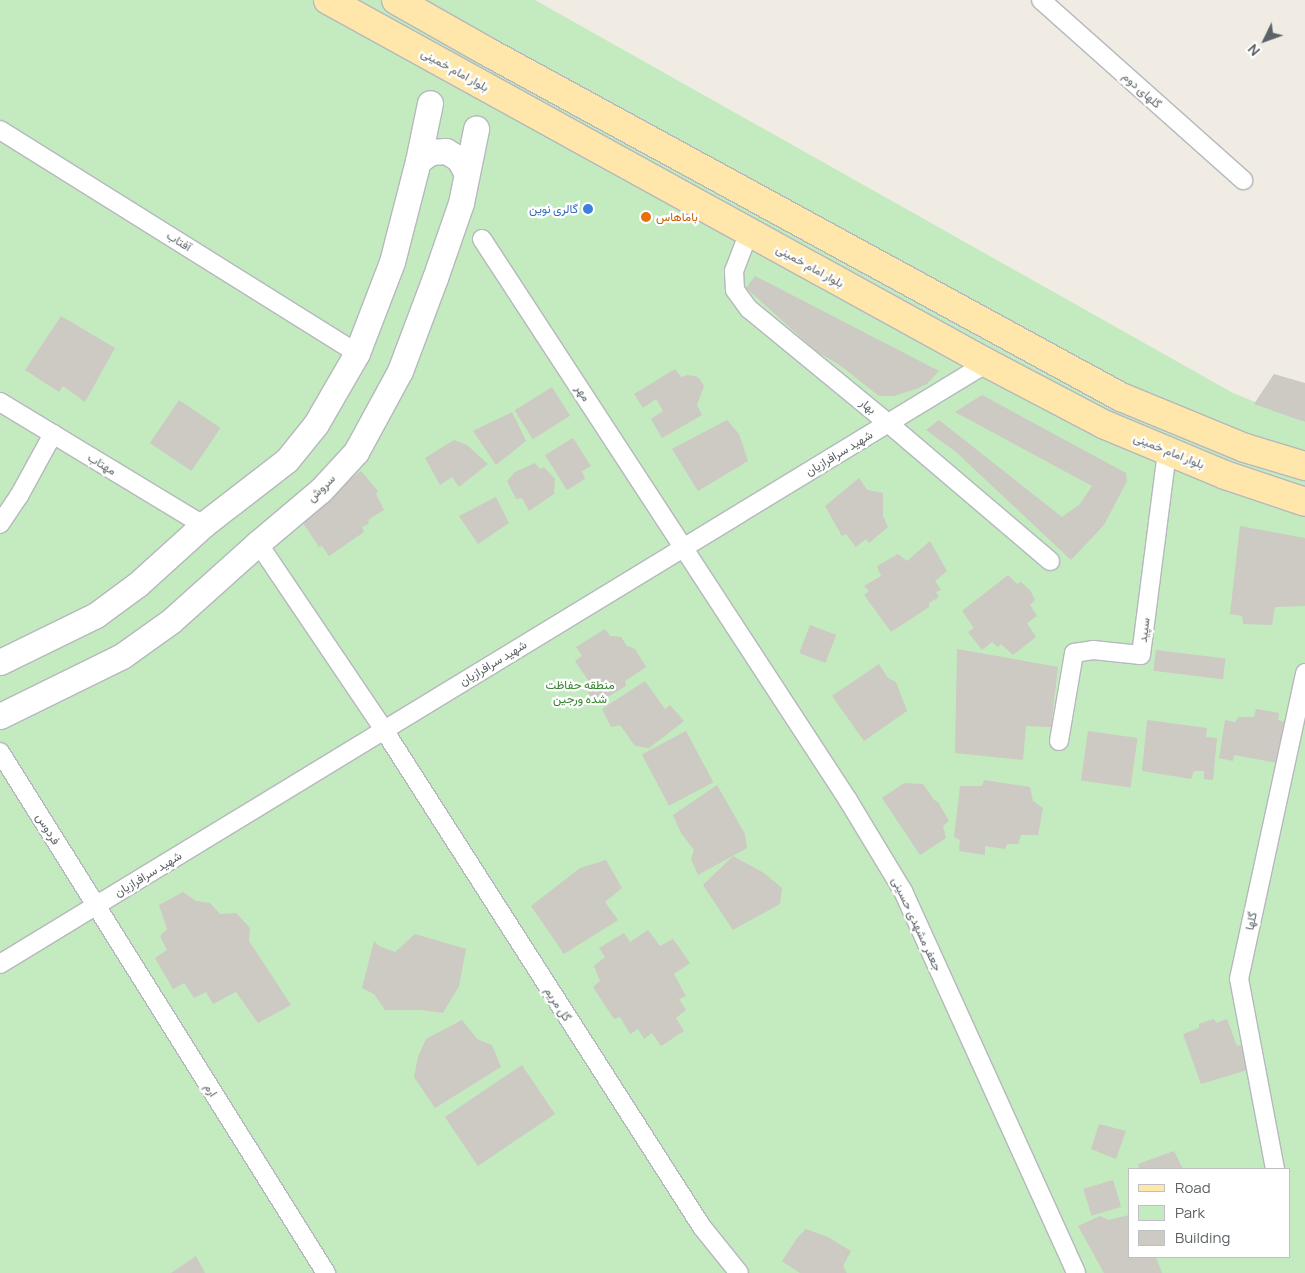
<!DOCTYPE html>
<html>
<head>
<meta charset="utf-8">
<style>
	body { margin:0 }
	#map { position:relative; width:1305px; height:1273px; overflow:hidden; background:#f0ece4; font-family:Manrope,Vazirmatn,sans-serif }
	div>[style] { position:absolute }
	.green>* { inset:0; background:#c4eabf }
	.building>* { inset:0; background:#cdc9c3; transform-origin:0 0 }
	.roads { filter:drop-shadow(1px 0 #b5b8bc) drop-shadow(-1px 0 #b5b8bc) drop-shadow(0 1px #b5b8bc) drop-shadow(0 -1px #b5b8bc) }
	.street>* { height:18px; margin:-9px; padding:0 9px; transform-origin:9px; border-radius:9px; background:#fff }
	.secondary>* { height:25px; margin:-12.5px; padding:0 12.5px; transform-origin:12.5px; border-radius:12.5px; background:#fff }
	.primary>* { height:28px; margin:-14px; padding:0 14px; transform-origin:14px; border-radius:14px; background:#ffe6aa }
	.dots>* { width:14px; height:14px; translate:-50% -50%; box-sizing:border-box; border:2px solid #fff; border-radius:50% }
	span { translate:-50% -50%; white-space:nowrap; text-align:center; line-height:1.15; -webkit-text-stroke:4.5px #fff; paint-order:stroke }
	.street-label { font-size:12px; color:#5c6266 }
	.shop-label { font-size:12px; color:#366cbe }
	.right { translate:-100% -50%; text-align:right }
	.food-label { font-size:12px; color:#c56008 }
	.left { translate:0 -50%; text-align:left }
	.park-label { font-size:12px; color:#34852c }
	.legend { position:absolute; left:1128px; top:1168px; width:162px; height:90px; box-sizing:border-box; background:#fff; border:1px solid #bec0c2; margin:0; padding:6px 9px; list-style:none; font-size:15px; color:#5c6266 }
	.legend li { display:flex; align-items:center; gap:10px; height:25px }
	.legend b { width:25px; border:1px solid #bec0c2 }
	.north { position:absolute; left:1240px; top:15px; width:50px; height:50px; -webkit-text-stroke:4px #fff; paint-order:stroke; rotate:228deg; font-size:14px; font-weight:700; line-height:20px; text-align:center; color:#5c6266 }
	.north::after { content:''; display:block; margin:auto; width:18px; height:22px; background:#5c6266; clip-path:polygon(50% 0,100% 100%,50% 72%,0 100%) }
</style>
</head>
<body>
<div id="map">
	<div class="green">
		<div style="clip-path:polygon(evenodd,0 0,535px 0,1233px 393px,1305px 422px,1305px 1273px,0 1273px,0 0,1129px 1169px,1289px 1169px,1289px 1257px,1129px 1257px,1129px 1169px)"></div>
	</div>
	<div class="building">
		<div style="clip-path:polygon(755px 276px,939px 371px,927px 384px,916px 389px,894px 396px,879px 396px,841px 366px,816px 351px,746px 288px)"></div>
		<div style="clip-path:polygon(61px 316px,115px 348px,85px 402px,63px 386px,59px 392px,25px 370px)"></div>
		<div style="clip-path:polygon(675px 369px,681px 377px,688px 375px,698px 377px,704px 386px,697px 405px,702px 415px,662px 438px,651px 419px,663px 411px,656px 399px,643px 408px,634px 394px)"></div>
		<div style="clip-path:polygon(1274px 374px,1305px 383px,1305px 422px,1254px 404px)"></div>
		<div style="left:552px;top:387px;width:34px;height:44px;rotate:58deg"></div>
		<div style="clip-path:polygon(982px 395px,1126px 473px,1127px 481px,1104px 525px,1071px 560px,956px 452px,926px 430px,939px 420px,1062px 517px,1080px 504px,1092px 486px,955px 412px)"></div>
		<div style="left:179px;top:400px;width:50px;height:52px;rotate:34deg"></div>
		<div style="clip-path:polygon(512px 412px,526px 441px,496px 465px,473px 431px)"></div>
		<div style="clip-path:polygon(727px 420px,739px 434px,748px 461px,698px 491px,672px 449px)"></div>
		<div style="clip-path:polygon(573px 438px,591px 466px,582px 471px,585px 479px,567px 490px,545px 455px)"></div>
		<div style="clip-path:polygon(454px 440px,467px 445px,488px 464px,459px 487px,452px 477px,440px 485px,425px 458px)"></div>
		<div style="clip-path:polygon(535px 463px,540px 469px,544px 467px,555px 479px,554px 494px,529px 511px,522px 498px,516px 499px,507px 481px,515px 472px)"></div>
		<div style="clip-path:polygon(361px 471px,378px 491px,376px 494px,384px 510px,369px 519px,368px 524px,362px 527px,364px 532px,329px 556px,322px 546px,319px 547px,301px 520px,304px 510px)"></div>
		<div style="clip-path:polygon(859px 478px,867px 490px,883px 493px,883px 516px,888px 527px,869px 543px,866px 539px,856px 547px,846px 534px,842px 536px,825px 506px)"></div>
		<div style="clip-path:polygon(496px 497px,509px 523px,478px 544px,459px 516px)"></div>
		<div style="clip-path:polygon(1240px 526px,1305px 538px,1305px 606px,1275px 607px,1272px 625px,1243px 624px,1242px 616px,1230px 614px)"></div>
		<div style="clip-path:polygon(930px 541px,947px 571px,935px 581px,941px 590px,936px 592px,939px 597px,929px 603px,929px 607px,891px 632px,864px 595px,869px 591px,864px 586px,881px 576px,877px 566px,898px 554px,907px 561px)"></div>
		<div style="clip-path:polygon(1008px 575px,1017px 584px,1021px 582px,1030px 590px,1035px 600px,1030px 605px,1037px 616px,1027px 623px,1036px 637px,1013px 655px,1001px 644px,998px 647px,992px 642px,982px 650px,968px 632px,974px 628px,962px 611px)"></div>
		<div style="left:810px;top:625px;width:28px;height:30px;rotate:21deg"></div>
		<div style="clip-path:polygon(605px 629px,610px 636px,621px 637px,627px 646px,635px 649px,646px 667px,625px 681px,626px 686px,596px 704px,585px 688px,590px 683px,575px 661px,582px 656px,576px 647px)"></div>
		<div style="clip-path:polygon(957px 649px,1058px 667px,1051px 727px,1026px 726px,1023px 760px,955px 753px)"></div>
		<div style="left:1156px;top:650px;width:70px;height:21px;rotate:7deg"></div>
		<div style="clip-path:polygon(879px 664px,888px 678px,896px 682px,907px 711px,864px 741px,832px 696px)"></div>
		<div style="clip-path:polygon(645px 681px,665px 709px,670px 705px,684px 721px,649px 748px,635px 746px,620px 725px,611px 727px,602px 709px)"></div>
		<div style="clip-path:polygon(1256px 709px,1279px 713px,1278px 720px,1292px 724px,1283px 764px,1234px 755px,1233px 761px,1219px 758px,1225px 720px,1235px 722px,1239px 717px,1254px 717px)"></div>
		<div style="clip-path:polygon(1147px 720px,1207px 728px,1206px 737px,1217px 738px,1213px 780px,1204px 779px,1204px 771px,1194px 771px,1191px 779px,1142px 771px)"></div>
		<div style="left:686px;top:731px;width:58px;height:50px;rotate:62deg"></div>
		<div style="left:1088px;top:731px;width:50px;height:50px;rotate:8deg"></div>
		<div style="clip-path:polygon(984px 780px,1030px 787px,1033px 801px,1043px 808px,1038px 835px,1021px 835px,1018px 844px,1007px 844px,1005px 849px,985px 846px,985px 855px,959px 851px,960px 840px,954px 837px,960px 786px,982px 786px)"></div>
		<div style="clip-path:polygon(904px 783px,923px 784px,934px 800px,938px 802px,949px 821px,943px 826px,946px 838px,920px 855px,882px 798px)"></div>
		<div style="clip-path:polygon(717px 785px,745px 834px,747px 848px,698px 875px,691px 859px,694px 850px,681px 833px,673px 815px)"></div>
		<div style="clip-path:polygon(733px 856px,764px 873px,782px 888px,780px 904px,733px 930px,703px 885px)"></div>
		<div style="clip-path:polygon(606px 860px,622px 888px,605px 902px,618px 920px,564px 954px,531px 906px,580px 868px)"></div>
		<div style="clip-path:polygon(183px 892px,196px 901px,210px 903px,220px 914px,236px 913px,250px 928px,249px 941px,291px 1005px,258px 1023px,236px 992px,213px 1004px,206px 992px,194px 998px,184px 983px,173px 989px,155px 958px,167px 950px,160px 936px,167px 929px,159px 905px)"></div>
		<div style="clip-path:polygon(648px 930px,660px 946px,673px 939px,690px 963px,674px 974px,686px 996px,679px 999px,686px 1010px,676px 1018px,684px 1031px,661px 1046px,652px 1033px,644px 1039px,638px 1029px,630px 1034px,620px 1017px,614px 1019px,593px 987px,600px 981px,594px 966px,605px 957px,599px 948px,624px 933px,630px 942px)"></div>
		<div style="clip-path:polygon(415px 934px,466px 949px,459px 986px,443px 1013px,421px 1010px,385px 1010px,374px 994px,362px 988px,374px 941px,379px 946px,395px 952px)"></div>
		<div style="clip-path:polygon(1214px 1019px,1216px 1023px,1227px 1019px,1237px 1046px,1244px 1044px,1251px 1069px,1201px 1084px,1183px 1034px,1199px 1028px,1199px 1024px)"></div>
		<div style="clip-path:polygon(462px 1020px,477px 1039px,492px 1045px,501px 1067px,435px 1108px,414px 1077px,418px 1057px,426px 1039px)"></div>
		<div style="left:522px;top:1065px;width:59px;height:93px;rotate:56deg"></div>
		<div style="clip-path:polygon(1099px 1124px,1126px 1131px,1116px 1159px,1091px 1149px)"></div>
		<div style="clip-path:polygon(1174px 1151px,1183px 1169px,1139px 1169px,1138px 1164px)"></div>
		<div style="left:1113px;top:1180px;width:28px;height:31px;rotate:73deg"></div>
		<div style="clip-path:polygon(1129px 1215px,1129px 1257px,1156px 1257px,1162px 1273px,1104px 1273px,1078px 1226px,1100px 1216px,1109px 1220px)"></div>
		<div style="clip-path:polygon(806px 1229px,828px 1237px,851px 1251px,843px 1266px,847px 1273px,800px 1273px,782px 1261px,798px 1237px)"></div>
		<div style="clip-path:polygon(196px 1256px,205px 1273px,171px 1273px)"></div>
	</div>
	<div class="roads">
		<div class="street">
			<div style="left:1041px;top:0;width:271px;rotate:41.7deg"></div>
			<div style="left:0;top:130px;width:421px;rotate:32deg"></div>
			<div style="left:749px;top:232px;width:42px;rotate:111deg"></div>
			<div style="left:734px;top:271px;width:19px;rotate:87deg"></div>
			<div style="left:735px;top:290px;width:24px;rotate:54deg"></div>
			<div style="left:749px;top:309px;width:180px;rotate:39.4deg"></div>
			<div style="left:888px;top:423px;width:213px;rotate:40.4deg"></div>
			<div style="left:482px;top:239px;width:670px;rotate:56.88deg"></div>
			<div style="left:848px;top:800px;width:106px;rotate:58.9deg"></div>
			<div style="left:903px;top:891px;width:419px;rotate:65.6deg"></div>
			<div style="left:0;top:402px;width:237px;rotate:31.2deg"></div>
			<div style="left:0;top:524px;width:34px;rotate:-56deg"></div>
			<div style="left:19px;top:496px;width:71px;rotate:-61.3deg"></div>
			<div style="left:258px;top:543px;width:225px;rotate:56deg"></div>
			<div style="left:384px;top:730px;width:590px;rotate:57.39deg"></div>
			<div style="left:702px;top:1227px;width:59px;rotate:51.2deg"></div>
			<div style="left:1059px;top:741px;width:89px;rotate:-80.3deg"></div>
			<div style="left:1074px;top:653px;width:19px;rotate:-9deg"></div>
			<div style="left:1093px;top:650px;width:48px;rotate:5.9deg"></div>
			<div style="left:1141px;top:655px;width:206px;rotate:-82.7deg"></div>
			<div style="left:0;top:752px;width:615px;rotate:57.96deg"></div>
			<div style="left:0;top:964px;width:1156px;rotate:-31.34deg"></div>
			<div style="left:1275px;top:1169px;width:193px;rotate:-100.7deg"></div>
			<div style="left:1239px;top:979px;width:313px;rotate:-77.8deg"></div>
		</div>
		<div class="secondary">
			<div style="left:418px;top:161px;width:16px;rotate:-35deg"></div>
			<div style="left:431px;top:152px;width:15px;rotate:-4deg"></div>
			<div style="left:446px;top:151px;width:15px;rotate:32deg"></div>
			<div style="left:459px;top:159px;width:15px;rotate:62deg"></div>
			<div style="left:0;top:662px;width:107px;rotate:-26.1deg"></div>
			<div style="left:96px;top:615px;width:52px;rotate:-36.4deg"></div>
			<div style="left:138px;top:584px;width:88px;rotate:-42.2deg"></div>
			<div style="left:203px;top:525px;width:106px;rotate:-37.7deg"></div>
			<div style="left:287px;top:460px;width:46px;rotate:-51.1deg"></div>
			<div style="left:316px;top:424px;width:82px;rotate:-60deg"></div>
			<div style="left:357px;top:353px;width:97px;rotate:-69deg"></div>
			<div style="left:392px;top:262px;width:104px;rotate:-75.6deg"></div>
			<div style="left:418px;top:161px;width:59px;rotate:-78.3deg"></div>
			<div style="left:0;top:716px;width:136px;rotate:-26.2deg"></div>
			<div style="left:122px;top:656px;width:60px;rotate:-35.5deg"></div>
			<div style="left:171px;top:621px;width:117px;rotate:-41.9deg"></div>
			<div style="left:258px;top:543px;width:82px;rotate:-40.1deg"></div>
			<div style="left:321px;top:490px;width:52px;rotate:-47.4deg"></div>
			<div style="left:356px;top:452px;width:92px;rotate:-61.5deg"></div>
			<div style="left:400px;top:371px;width:99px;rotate:-69.4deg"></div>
			<div style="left:435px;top:278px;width:79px;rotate:-70.9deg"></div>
			<div style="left:461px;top:203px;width:76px;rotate:-78.5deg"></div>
		</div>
		<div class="primary">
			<div style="left:328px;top:0;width:752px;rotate:28.85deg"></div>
			<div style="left:987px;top:363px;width:131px;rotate:27.7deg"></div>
			<div style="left:1103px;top:424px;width:132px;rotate:22.7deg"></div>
			<div style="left:1225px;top:475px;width:84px;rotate:18.6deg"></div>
			<div style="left:396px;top:0;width:103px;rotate:29.5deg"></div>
			<div style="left:486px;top:51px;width:723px;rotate:28.59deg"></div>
			<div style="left:1121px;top:397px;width:134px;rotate:22.4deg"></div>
			<div style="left:1245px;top:448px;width:63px;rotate:16.7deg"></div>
		</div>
	</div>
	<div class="dots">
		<div style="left:588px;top:209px;background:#3f7fe0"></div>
		<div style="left:646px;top:217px;background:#e8710a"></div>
	</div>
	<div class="street-label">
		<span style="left:455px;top:70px;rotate:29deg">بلوار امام خمینی</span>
		<span style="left:1142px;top:90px;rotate:42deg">گلهای دوم</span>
		<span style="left:179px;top:241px;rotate:32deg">آفتاب</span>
		<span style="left:810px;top:266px;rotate:29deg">بلوار امام خمینی</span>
		<span style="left:583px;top:393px;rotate:57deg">مهر</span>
		<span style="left:868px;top:406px;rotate:39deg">بهار</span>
		<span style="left:1169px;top:451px;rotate:22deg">بلوار امام خمینی</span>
		<span style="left:839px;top:453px;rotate:-31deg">شهید سرافرازیان</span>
		<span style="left:102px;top:464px;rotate:31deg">مهتاب</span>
		<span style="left:321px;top:488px;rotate:-44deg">سروش</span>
		<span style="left:1144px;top:630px;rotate:-83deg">سپید</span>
		<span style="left:493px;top:663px;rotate:-31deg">شهید سرافرازیان</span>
		<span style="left:48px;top:829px;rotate:58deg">فردوس</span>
		<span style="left:148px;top:874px;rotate:-31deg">شهید سرافرازیان</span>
		<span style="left:1251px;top:921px;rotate:-78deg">گلها</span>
		<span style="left:917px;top:924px;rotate:65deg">جعفر مشهدی حسینی</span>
		<span style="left:558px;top:1004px;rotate:57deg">گل مریم</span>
		<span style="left:211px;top:1090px;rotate:58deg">ارم</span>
	</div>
	<div class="shop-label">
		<span class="right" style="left:578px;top:209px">گالری نوین</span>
	</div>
	<div class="food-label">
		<span class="left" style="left:656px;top:217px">باماهاس</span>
	</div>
	<div class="park-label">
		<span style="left:580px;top:692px">منطقه حفاظت<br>شده ورجین</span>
	</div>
	<ul class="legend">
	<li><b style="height:6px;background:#ffe6aa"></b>Road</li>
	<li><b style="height:14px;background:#c4eabf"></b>Park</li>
	<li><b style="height:14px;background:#cdc9c3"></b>Building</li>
	</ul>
	<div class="north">N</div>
</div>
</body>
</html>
